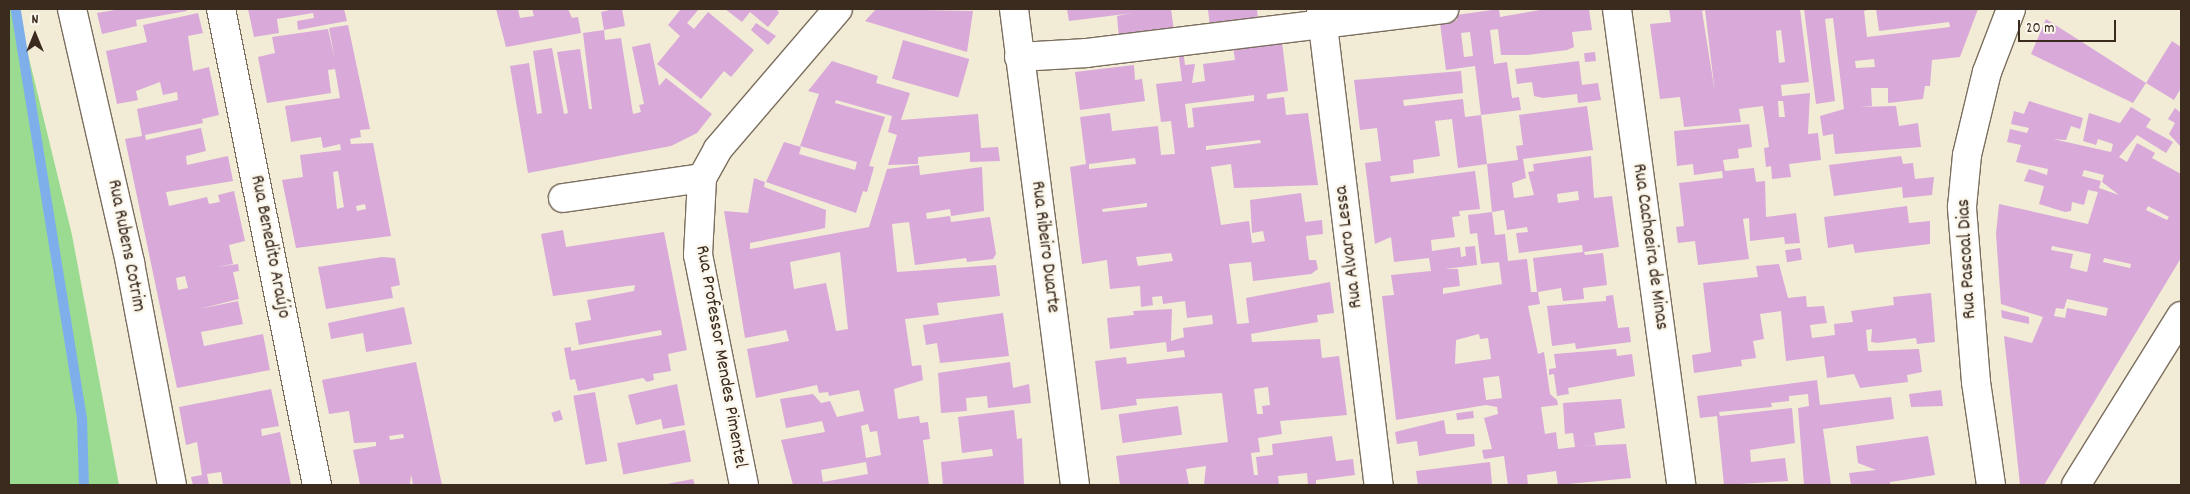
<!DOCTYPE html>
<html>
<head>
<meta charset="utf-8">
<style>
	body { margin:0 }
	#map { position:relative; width:2190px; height:494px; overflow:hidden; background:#f2ecd6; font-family:Dekko,sans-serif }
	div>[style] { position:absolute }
	.green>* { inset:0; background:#9bdb91 }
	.stream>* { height:10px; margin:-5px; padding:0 5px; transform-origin:5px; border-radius:5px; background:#7fafea }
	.building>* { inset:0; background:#d8a9d9; transform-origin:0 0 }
	.roads { filter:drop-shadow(1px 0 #7b6e5e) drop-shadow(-1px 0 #7b6e5e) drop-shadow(0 1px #7b6e5e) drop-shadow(0 -1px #7b6e5e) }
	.minor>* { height:28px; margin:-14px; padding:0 14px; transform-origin:14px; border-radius:14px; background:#fff }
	span { translate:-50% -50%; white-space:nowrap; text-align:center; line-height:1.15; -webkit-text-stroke:5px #fbf7ec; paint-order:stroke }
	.street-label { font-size:19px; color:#3b2a1e }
	.frame { position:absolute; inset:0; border:10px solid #3b2a1e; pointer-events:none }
	.north { position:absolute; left:10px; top:10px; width:50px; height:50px; -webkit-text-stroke:4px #fbf7ec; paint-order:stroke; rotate:0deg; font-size:14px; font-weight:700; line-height:20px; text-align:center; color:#3b2a1e }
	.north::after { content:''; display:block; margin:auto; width:18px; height:22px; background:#3b2a1e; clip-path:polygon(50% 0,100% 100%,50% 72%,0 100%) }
	.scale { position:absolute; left:2018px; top:20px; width:98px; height:22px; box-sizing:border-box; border:2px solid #3b2a1e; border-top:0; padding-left:6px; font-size:15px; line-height:18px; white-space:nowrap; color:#3b2a1e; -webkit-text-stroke:4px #fbf7ec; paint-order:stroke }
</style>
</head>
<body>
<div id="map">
	<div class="green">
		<div style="clip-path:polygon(9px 9px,17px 9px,72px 235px,119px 485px,9px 485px)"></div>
	</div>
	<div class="stream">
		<div style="left:16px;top:11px;width:413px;rotate:80.8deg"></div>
		<div style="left:82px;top:419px;width:66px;rotate:88.3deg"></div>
	</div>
	<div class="building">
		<div style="clip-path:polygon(121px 9px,186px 9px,187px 11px,136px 20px,137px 26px,102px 34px,97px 13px)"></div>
		<div style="clip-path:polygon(248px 9px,344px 9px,347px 21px,298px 30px,297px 21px,314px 18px,313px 13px,277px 19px,279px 33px,254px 37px)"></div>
		<div style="clip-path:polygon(496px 9px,518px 9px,520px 18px,534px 16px,532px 9px,568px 9px,572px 18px,578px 17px,581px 33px,506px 47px)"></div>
		<div style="clip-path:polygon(614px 9px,622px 9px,625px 26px,604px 30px,605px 40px,621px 38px,633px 114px,641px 112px,639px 105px,644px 104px,632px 47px,650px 43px,659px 86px,666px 78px,712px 114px,697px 133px,671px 146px,528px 173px,510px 66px,529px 63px,537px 114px,542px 113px,533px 51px,552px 48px,564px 114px,568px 113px,557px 52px,580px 49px,589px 109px,592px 109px,583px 33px,604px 30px,601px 12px)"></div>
		<div style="clip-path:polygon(681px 9px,699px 9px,687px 23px,694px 29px,708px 12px,754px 50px,731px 77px,724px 71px,701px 99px,657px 64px,680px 36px,668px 25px)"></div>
		<div style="clip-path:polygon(725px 9px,777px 9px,779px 13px,768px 27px,750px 12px,742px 22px)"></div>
		<div style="clip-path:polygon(876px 9px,973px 11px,967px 52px,865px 21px)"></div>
		<div style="clip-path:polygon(1067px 9px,1148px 9px,1149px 11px,1069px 21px)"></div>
		<div style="clip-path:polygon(1150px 9px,1171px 9px,1174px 31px,1119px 38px,1117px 16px)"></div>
		<div style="clip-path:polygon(1257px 9px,1258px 20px,1210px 26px,1208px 10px)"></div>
		<div style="clip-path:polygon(evenodd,1499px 9px,1500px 17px,1546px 9px,1589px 9px,1592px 30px,1572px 32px,1574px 47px,1567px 50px,1527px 55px,1501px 55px,1498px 29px,1490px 30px,1494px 64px,1507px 62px,1512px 98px,1519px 97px,1521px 110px,1481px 115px,1487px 164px,1458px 168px,1452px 119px,1435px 121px,1440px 156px,1413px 160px,1414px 173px,1390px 176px,1391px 182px,1475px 171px,1480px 209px,1459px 211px,1460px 216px,1452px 217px,1455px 237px,1431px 240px,1432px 251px,1460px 247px,1461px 257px,1466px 256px,1465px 247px,1475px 246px,1477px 265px,1445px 269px,1458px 269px,1460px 286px,1443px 288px,1443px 294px,1502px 284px,1499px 262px,1481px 264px,1477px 233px,1470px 234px,1468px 215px,1492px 212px,1495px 235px,1505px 234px,1508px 261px,1527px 259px,1531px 292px,1537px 292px,1533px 258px,1583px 252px,1582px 245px,1519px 253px,1516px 233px,1528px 232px,1527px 227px,1507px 230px,1504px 210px,1492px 212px,1487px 164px,1518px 160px,1516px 146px,1523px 145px,1519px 115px,1587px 106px,1593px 150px,1523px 159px,1526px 178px,1512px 183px,1514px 198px,1534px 195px,1528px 172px,1534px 171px,1533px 164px,1591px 156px,1594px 198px,1612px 196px,1619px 247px,1584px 252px,1585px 255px,1603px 253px,1607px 285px,1583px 288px,1584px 299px,1563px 301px,1561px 288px,1538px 292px,1540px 304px,1528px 306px,1538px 354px,1544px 352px,1550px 394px,1557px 400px,1558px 405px,1541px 407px,1545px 434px,1556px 432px,1558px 449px,1575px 447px,1573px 433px,1565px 434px,1563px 403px,1621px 399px,1625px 428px,1594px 433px,1596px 445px,1582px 446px,1626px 444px,1631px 478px,1558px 485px,1556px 471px,1527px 475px,1528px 485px,1508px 485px,1504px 456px,1484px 459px,1482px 450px,1492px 449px,1484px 418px,1498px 414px,1497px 407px,1486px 405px,1396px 420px,1382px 296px,1394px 295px,1391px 275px,1431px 271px,1429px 258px,1394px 262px,1391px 237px,1375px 244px,1365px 163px,1381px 161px,1377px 128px,1360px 130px,1354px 80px,1461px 71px,1463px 93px,1403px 100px,1404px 106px,1463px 99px,1465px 117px,1481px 115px,1475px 66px,1446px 70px,1440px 23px,1457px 20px,1456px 15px,1499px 9px,1470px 32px,1473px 56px,1464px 57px,1461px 33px,1470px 32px,1499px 9px,1578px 191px,1579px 200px,1558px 203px,1557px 194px,1578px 191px,1499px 9px,1479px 334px,1480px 339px,1488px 338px,1491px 359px,1455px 364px,1456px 340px,1479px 334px,1499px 9px,1499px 376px,1502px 398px,1486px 400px,1483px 378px,1499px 376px)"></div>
		<div style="clip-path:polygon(evenodd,1669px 9px,1800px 9px,1809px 82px,1781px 85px,1782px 96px,1810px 93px,1808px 134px,1818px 133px,1821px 160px,1789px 164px,1791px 177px,1772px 179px,1771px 166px,1766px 167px,1764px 148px,1769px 147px,1763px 106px,1739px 109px,1741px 122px,1684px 127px,1680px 97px,1660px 99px,1650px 24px,1671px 22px,1669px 9px,1705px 10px,1715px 93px,1702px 11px,1705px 10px,1669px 9px,1781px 30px,1785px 62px,1779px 63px,1776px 31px,1781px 30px,1669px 9px,1778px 101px,1783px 101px,1785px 117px,1779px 117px,1778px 101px)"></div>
		<div style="clip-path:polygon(evenodd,1804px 9px,1870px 9px,1864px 11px,1867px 37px,1950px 27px,1949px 22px,1879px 31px,1876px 9px,1978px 9px,1960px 57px,1932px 60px,1930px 86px,1925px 86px,1923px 99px,1888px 103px,1888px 88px,1871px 88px,1872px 106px,1859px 107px,1896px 106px,1899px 126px,1918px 123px,1921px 147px,1835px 154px,1833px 134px,1823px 136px,1820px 116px,1844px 109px,1833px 18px,1825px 19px,1835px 101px,1816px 104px,1804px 9px,1874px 59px,1875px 67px,1856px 68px,1855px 61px,1874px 59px)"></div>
		<div style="clip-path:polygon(evenodd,198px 13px,203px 33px,188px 36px,193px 71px,209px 67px,219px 115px,202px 119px,203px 123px,145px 135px,146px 140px,201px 128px,206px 151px,186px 156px,187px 165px,228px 156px,233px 181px,166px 192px,169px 206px,207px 197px,209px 204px,220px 202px,218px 195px,234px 191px,245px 241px,229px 245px,233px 264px,216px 267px,238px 264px,239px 271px,233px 272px,239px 299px,199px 309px,238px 301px,243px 324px,201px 332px,204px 346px,263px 334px,270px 370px,177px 388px,125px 139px,142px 136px,137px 109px,178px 100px,177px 92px,163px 95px,160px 82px,136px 91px,138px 100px,117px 104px,106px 51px,147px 42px,143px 25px,198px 13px,185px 276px,188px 288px,178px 290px,176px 278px,185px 276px)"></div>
		<div style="clip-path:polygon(2046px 19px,2146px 83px,2133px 103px,2031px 54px)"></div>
		<div style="clip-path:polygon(756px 23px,776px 36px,768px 45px,751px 30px)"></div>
		<div style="clip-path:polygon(evenodd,348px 25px,370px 129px,360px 130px,361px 137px,350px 139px,351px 144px,373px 143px,391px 236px,296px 248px,282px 180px,303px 177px,300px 155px,341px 150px,340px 144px,323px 148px,321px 137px,291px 142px,285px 106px,340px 98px,335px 69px,328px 70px,331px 93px,267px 103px,258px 57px,275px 53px,272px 37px,328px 29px,335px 60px,329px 28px,348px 25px,338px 171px,344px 207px,337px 209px,333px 172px,338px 171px,348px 25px,365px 204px,366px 209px,357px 211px,356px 206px,365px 204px)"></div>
		<div style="left:903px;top:40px;width:69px;height:40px;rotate:16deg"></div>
		<div style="clip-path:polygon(2172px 41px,2181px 47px,2181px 88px,2174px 100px,2146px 83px)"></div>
		<div style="clip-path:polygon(evenodd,1282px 42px,1288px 91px,1267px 94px,1267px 99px,1284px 97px,1286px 115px,1308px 113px,1318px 185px,1234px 188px,1231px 164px,1211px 167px,1221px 225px,1249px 221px,1252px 243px,1265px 241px,1263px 231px,1252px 233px,1250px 200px,1301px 193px,1305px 222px,1322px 220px,1323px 234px,1306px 236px,1309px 260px,1316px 260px,1318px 269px,1311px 274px,1253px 281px,1251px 262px,1229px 264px,1237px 324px,1249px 323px,1246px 298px,1330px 282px,1334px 313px,1317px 315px,1318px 322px,1251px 334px,1252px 342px,1320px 339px,1322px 358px,1339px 356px,1347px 415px,1280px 421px,1282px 434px,1258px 438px,1260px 452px,1251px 453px,1254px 475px,1258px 475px,1256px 457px,1273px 455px,1272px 444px,1332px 436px,1336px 461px,1353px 459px,1355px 475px,1316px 480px,1316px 485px,1308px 485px,1307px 473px,1278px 476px,1279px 485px,1204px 485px,1206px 466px,1186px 469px,1189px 485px,1120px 485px,1116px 456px,1228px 442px,1222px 393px,1136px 399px,1137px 405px,1101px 410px,1095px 361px,1126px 357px,1127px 364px,1185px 357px,1184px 350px,1167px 352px,1166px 342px,1110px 349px,1107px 318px,1134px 315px,1133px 311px,1172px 309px,1171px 341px,1184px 337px,1183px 328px,1213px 324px,1212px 315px,1187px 318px,1185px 301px,1163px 304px,1162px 296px,1152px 297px,1153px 305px,1141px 307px,1140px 286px,1110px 289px,1107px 260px,1082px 264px,1070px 167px,1086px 164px,1080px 117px,1110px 113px,1112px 131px,1158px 126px,1161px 155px,1175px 154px,1171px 121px,1161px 122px,1156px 84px,1182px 81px,1178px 50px,1183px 50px,1185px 65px,1195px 64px,1192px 83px,1205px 81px,1203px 64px,1235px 60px,1233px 47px,1282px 42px,1254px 95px,1254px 101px,1192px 108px,1194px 127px,1188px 128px,1185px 104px,1254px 95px,1282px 42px,1260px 140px,1261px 143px,1206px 150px,1206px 146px,1260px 140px,1282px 42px,1135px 158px,1136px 164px,1089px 169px,1089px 164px,1135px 158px,1282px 42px,1147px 203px,1147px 207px,1103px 212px,1102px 209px,1147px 203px,1282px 42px,1171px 253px,1173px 261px,1138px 266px,1136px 257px,1171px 253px,1282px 42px,1268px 387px,1270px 405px,1262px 406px,1263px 414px,1257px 414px,1254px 389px,1268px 387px)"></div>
		<div style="left:1595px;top:52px;width:9px;height:11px;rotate:84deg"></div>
		<div style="clip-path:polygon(832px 61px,878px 76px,876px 83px,910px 93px,901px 120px,978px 114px,981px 148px,998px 147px,1000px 161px,970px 162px,970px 152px,918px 157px,918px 164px,888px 165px,897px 135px,888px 132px,892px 116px,836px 100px,835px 103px,885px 117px,869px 166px,874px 167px,867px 192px,863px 191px,856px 213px,766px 182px,784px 142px,801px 147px,799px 154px,855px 170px,857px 162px,800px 146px,819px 94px,808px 91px)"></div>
		<div style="clip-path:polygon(1579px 61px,1582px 85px,1598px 83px,1601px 100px,1578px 103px,1577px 94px,1543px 98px,1534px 96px,1532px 82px,1517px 84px,1515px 69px)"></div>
		<div style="clip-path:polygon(1134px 65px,1135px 80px,1142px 79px,1145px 101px,1080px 110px,1075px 72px)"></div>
		<div style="clip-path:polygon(evenodd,2029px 101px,2083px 118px,2080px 129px,2071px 126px,2066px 140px,2053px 139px,2111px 152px,2113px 144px,2098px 139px,2096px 145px,2083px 141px,2089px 113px,2120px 123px,2131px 107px,2151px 119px,2146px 127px,2173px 142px,2166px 153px,2137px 135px,2119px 157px,2127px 162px,2137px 143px,2155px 153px,2152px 158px,2181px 174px,2181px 258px,2044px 485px,2020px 485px,2004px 336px,2032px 343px,2043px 317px,2001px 304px,1996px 234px,1999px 204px,2088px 224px,2098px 192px,2088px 190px,2084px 205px,2072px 202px,2071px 211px,2065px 212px,2039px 204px,2044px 186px,2024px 181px,2029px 169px,2047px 175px,2048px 169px,2016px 162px,2021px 145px,2007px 142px,2010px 129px,2027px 133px,2029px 128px,2011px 124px,2014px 111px,2024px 114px,2029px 101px,2084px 170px,2104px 175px,2102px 182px,2119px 195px,2099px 188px,2101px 181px,2082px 176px,2084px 170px,2029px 101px,2148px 206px,2169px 217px,2167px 220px,2146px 210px,2148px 206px,2029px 101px,2052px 246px,2091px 254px,2087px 272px,2070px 268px,2073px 254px,2051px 250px,2052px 246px,2029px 101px,2104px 258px,2131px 264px,2130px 268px,2103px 262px,2104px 258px,2029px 101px,2067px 299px,2108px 308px,2106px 316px,2067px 308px,2065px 318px,2054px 316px,2056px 308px,2064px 309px,2067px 299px)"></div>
		<div style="clip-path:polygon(2175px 108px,2181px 113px,2181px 147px,2169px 134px,2175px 123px,2168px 119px)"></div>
		<div style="clip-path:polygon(1749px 124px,1752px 147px,1738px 149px,1739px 158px,1723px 160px,1725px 171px,1754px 168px,1756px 182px,1765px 181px,1766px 217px,1796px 213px,1800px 243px,1785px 244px,1784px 237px,1750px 241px,1749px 218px,1743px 219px,1749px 259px,1698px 265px,1695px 241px,1678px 243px,1676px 227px,1684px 226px,1679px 183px,1723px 178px,1722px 171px,1694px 175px,1693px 164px,1677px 166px,1674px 131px)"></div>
		<div style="clip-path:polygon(1901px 156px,1903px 164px,1913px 163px,1915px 179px,1934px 177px,1932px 195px,1903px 198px,1902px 187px,1834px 196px,1829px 165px)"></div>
		<div style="clip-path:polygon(evenodd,919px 165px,920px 175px,982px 167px,984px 211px,951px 216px,950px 209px,926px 213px,927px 219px,950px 216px,951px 222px,990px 217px,996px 254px,993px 259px,967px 262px,966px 258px,915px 265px,909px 222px,892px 224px,897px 272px,996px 265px,1000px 296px,937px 303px,939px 315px,905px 319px,912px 366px,921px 365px,923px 380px,894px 389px,898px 419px,919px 416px,920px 423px,928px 422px,930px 439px,923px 440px,929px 485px,793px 485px,781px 440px,825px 432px,822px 421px,786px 428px,780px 399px,813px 394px,821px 403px,830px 401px,837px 417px,864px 411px,859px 390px,829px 396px,828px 392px,819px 393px,817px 385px,756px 398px,747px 349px,789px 341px,786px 330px,745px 338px,724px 211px,748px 213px,754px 178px,765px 182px,764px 187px,826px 210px,825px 228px,750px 243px,750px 249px,869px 227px,887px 169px,919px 165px,840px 252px,848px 329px,836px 331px,826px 283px,794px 289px,790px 262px,840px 252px,919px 165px,868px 424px,870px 432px,877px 431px,881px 455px,866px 458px,861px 426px,868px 424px,919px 165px,866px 462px,868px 474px,823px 482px,821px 470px,866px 462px)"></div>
		<div style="clip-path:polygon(1907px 206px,1909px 223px,1930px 221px,1930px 244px,1855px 253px,1853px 244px,1828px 248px,1824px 217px)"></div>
		<div style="clip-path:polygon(563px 230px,566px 247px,664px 232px,687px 350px,668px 354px,671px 371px,653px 374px,654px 380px,647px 382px,643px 378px,578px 391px,575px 379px,570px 380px,564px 348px,571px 347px,571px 351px,662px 335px,661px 330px,579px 345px,575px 323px,591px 320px,587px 300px,634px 291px,635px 285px,553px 296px,541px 234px)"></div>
		<div style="left:1800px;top:248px;width:12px;height:15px;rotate:81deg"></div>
		<div style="clip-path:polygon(382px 257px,395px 258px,400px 285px,391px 287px,393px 298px,326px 309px,318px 267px)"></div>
		<div style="clip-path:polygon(1779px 264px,1788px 298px,1806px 296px,1807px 307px,1824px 306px,1827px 323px,1810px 325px,1812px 338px,1835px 335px,1834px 324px,1853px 322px,1851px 311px,1894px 305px,1893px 297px,1931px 293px,1935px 342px,1917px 344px,1916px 338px,1877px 343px,1871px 342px,1872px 329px,1866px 330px,1868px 351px,1919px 349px,1922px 372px,1907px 375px,1908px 382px,1860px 388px,1854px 374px,1827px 378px,1824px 356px,1786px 361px,1781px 311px,1760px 314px,1764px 339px,1753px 341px,1756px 358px,1741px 360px,1742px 366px,1694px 373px,1692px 355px,1711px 352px,1703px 283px,1758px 277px,1756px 266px)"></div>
		<div style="clip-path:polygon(1613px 295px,1618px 328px,1629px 327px,1631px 342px,1576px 349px,1575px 343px,1552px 346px,1547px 306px,1606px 301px,1606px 296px)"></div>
		<div style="clip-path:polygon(404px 307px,412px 344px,366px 352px,363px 333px,331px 339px,328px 323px)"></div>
		<div style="clip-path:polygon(2001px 310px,2029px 317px,2029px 324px,2002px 318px)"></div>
		<div style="clip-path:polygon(1003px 313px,1009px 356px,940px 363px,937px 343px,926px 345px,923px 325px)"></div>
		<div style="clip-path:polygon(1616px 349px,1617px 356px,1632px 354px,1635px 376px,1568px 388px,1569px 394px,1557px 396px,1554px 374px,1549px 375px,1549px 369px,1556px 368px,1554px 354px)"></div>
		<div style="clip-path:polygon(evenodd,416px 362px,442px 485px,413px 485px,411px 474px,410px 485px,360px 485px,353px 450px,376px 446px,376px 442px,354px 443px,349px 411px,329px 414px,322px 380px,416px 362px,403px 434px,404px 438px,390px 440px,389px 436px,403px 434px)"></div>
		<div style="clip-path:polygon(1010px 362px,1013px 388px,1029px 384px,1031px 403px,988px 408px,987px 396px,966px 398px,967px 411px,941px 413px,938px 373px)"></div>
		<div style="clip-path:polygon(1817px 380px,1820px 405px,1891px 397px,1894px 419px,1823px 429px,1831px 485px,1804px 485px,1798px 408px,1809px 406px,1808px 394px,1789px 396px,1789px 401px,1771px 403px,1772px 407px,1719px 412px,1720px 416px,1792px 408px,1795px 443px,1750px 450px,1751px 462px,1785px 458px,1788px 481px,1724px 485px,1717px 416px,1700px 418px,1697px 396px)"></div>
		<div style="clip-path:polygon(677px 384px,685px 425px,663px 429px,661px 419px,636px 425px,628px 395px)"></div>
		<div style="clip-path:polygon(271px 389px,279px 426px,261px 429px,262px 436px,280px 432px,291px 485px,223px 485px,221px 472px,207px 474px,209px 485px,193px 485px,191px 477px,202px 475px,197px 442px,186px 445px,179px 407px)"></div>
		<div style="clip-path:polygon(1941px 390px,1943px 406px,1911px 407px,1909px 394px)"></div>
		<div style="left:595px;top:392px;width:70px;height:22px;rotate:80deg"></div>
		<div style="left:1178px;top:406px;width:29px;height:60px;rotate:82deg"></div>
		<div style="left:560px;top:410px;width:10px;height:9px;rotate:73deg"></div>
		<div style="clip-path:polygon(1014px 410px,1017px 439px,1022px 438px,1024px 485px,943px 485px,941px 462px,993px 456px,992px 449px,962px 453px,958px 417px)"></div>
		<div style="left:1473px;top:411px;width:7px;height:17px;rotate:82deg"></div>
		<div style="clip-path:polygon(1444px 420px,1446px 434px,1474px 434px,1475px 446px,1419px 456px,1417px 441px,1397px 444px,1395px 432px)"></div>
		<div style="left:685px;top:430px;width:32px;height:69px;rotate:79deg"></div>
		<div style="clip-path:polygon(1928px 436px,1935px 475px,1890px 482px,1890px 485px,1851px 485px,1849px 473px,1876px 470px,1858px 463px,1856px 446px)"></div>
		<div style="clip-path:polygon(1490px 462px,1492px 485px,1418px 485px,1416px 471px)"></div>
		<div style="clip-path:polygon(693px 479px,695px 485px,667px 485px,667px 484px)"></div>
	</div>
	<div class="roads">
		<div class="minor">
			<div style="left:72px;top:9px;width:261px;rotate:77.1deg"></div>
			<div style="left:130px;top:263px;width:226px;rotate:79.3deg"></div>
			<div style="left:221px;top:9px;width:486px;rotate:78.6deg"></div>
			<div style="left:1014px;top:9px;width:480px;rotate:82.7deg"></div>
			<div style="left:1321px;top:9px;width:480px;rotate:83.1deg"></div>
			<div style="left:1617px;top:9px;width:480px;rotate:82.3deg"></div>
			<div style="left:1019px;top:57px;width:68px;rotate:-3.4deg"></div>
			<div style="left:1087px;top:53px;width:360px;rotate:-7deg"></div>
			<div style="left:563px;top:198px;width:140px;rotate:-8.2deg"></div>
			<div style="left:744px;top:485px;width:235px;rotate:-101.3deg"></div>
			<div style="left:698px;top:255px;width:77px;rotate:-87deg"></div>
			<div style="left:702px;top:178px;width:33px;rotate:-61deg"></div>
			<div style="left:718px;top:149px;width:184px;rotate:-49.4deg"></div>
			<div style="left:1991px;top:485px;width:104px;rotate:-98.3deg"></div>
			<div style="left:1976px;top:382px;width:176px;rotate:-94.6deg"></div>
			<div style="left:1962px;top:207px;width:52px;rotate:-84.5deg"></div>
			<div style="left:1967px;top:155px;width:85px;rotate:-76.5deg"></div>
			<div style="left:1987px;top:72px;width:67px;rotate:-69.1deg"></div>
			<div style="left:2076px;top:485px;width:199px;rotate:-58.1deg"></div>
		</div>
	</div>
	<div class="street-label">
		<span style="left:125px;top:246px;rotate:79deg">Rua Rubens Cotrim</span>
		<span style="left:269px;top:247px;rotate:79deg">Rua Benedito Araújo</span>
		<span style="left:1044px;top:247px;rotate:83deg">Rua Ribeiro Duarte</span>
		<span style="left:1350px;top:247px;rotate:-97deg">Rua Alvaro Lessa</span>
		<span style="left:1649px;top:247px;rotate:82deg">Rua Cachoeira de Minas</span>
		<span style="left:1968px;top:259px;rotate:-93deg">Rua Pascoal Dias</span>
		<span style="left:720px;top:357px;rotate:80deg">Rua Professor Mendes Pimentel</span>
	</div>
	<div class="frame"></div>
	<div class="north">N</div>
	<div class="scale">20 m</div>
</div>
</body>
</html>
